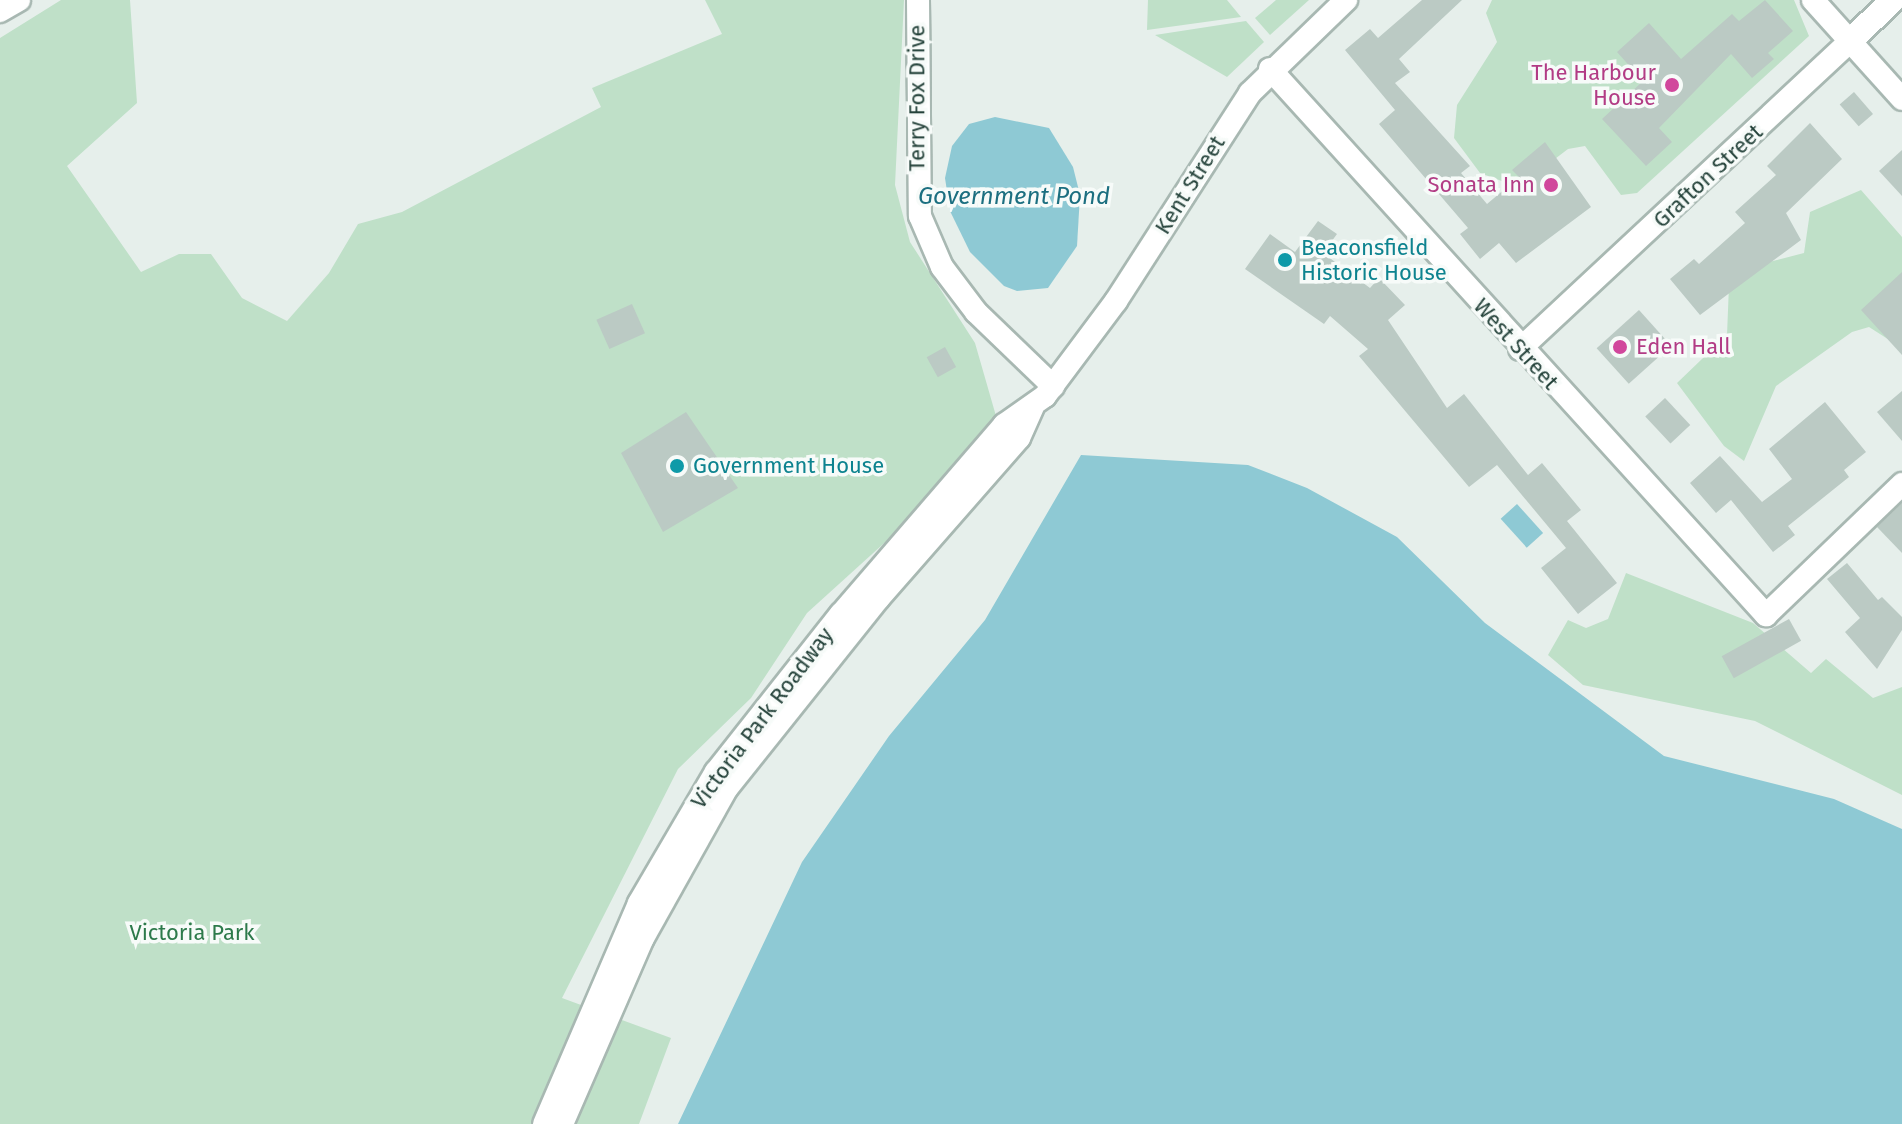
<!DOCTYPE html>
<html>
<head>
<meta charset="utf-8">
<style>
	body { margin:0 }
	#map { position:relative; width:1902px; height:1124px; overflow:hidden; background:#e6efeb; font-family:"Fira Sans",sans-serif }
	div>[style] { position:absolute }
	.green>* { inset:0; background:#bfe0c8 }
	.water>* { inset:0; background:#8ec9d4; transform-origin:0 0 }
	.building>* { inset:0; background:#bbcac4; transform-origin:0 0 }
	.roads { filter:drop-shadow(2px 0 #a8b8b2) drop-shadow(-2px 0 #a8b8b2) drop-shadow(0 2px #a8b8b2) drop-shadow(0 -2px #a8b8b2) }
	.minor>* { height:22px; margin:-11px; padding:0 11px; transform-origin:11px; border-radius:11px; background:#fff }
	.tertiary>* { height:24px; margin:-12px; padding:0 12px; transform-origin:12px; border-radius:12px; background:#fff }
	.dots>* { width:22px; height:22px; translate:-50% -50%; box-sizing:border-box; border:4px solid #f7fbf9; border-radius:50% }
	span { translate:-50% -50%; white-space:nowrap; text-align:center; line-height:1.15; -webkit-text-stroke:7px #f7fbf9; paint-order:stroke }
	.hotel-label { font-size:22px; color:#b23c85 }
	.right { translate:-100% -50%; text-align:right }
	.left { translate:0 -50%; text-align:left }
	.street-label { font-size:22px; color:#24423a }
	.culture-label { font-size:22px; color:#0d838f }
	.park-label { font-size:22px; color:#2d7a4b }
	.water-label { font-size:24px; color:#1c6f80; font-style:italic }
</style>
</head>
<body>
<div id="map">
	<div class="green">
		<div style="clip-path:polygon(61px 0,130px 0,137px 103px,67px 166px,141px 272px,179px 254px,211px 254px,242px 298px,287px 321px,329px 273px,358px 224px,402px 212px,601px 107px,592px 88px,722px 34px,705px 0,904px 0,895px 185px,910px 242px,975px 343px,996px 416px,903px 526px,807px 613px,751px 698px,678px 769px,562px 998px,671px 1038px,639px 1124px,0 1124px,0 38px)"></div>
		<div style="clip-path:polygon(1148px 0,1227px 0,1241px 17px,1147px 30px)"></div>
		<div style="clip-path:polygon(1276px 0,1309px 0,1270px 35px,1255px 18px)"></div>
		<div style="clip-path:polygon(1492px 0,1794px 0,1809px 36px,1637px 193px,1621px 195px,1585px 146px,1568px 149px,1518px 187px,1480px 173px,1454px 138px,1457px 105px,1497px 42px,1486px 13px)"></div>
		<div style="clip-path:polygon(1246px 21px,1264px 42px,1227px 77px,1155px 35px)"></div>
		<div style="clip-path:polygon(1861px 190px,1902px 237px,1902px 340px,1894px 343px,1869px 327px,1852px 332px,1776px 386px,1744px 461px,1724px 446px,1677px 383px,1727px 335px,1729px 285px,1769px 262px,1804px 253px,1810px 212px)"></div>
		<div style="clip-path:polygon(1626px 573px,1753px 623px,1811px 673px,1826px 659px,1873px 698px,1902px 687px,1902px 795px,1755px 721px,1583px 685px,1548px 655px,1568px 620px,1586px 628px,1608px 619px)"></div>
	</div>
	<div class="water">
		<div style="clip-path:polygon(995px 117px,1049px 128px,1073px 167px,1080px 195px,1077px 246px,1048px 288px,1017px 291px,1004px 286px,970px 252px,950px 211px,945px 178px,952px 146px,969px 124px)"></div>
		<div style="clip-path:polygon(1081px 455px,1248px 465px,1307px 488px,1397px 537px,1485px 623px,1664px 756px,1834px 799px,1902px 829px,1902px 1124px,678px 1124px,802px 862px,889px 736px,985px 620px)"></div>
		<div style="left:1517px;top:504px;width:39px;height:22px;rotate:48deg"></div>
	</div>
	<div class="building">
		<div style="clip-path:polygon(1422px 0,1462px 0,1399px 59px,1410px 72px,1395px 83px,1470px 166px,1461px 173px,1487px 204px,1519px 177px,1512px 170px,1545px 142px,1591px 207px,1516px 263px,1499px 243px,1480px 259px,1460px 234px,1468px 228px,1379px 124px,1395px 110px,1345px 50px,1370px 29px,1378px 38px)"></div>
		<div style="clip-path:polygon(1765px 0,1793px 31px,1768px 53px,1774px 59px,1752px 78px,1731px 54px,1659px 128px,1672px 142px,1646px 166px,1602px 119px,1643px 81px,1617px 52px,1649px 23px,1681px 59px,1732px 14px,1739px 21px)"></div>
		<div style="left:1854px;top:92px;width:29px;height:19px;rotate:49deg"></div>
		<div style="clip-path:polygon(1810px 123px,1842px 159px,1786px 213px,1801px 240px,1700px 315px,1670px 279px,1694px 259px,1699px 264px,1745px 223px,1735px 212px,1776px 175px,1767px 166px)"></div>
		<div style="clip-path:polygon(1902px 150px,1902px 196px,1879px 171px)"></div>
		<div style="clip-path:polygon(1318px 221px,1337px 234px,1323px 253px,1370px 288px,1379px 278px,1405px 305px,1388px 320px,1447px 408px,1464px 394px,1528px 475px,1542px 463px,1581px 510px,1567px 521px,1617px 583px,1578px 614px,1541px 568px,1566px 548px,1497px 465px,1469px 487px,1359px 356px,1368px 349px,1330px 316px,1324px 324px,1245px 269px,1270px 234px,1295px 252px)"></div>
		<div style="clip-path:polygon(1902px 272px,1902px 355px,1861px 310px)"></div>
		<div style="left:632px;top:304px;width:32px;height:39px;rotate:66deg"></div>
		<div style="left:1639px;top:310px;width:48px;height:57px;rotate:48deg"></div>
		<div style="left:945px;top:347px;width:23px;height:21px;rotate:61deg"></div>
		<div style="clip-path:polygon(1902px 391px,1902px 441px,1877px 412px)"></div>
		<div style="left:1665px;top:398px;width:37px;height:27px;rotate:47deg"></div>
		<div style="clip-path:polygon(1825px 402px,1866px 452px,1844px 470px,1849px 477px,1788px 526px,1795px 535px,1773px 552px,1731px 500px,1716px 513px,1690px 483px,1720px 456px,1762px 502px,1792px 479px,1769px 449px)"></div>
		<div style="clip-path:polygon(686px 412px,738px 488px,663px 532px,621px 453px)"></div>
		<div style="clip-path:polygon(1902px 503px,1902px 553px,1877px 527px)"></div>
		<div style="clip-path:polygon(1847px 563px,1878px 600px,1882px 597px,1902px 617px,1902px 630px,1877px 669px,1845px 632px,1860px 618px,1827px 579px)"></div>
		<div style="left:1789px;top:619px;width:25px;height:77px;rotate:61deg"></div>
	</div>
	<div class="roads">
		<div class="minor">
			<div style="left:918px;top:0;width:216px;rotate:89.5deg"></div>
			<div style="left:920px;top:216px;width:56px;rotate:66.7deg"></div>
			<div style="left:942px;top:267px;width:56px;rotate:52.9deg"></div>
			<div style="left:976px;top:312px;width:107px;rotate:43.9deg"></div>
			<div style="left:1813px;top:0;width:133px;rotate:48deg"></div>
			<div style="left:0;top:11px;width:22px;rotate:-30deg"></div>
			<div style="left:1270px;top:69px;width:738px;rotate:47.75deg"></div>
			<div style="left:1766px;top:615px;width:189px;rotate:-43.9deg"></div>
			<div style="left:1520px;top:349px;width:451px;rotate:-43deg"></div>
			<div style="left:544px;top:1124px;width:241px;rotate:-66.7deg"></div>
			<div style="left:639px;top:903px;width:152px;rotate:-59.6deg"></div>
			<div style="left:716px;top:772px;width:201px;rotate:-51.7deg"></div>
			<div style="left:841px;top:614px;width:250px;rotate:-49.2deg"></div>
			<div style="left:1004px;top:425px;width:50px;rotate:-35.3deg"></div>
			<div style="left:1045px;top:396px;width:119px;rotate:-53.2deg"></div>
			<div style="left:1116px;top:301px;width:247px;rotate:-57.2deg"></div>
			<div style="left:1250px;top:93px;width:134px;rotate:-44.1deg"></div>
			<div style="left:562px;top:1124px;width:203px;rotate:-66.5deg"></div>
			<div style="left:643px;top:938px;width:172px;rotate:-60.8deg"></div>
			<div style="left:727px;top:788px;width:242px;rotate:-51.4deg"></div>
			<div style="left:878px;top:599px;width:214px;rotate:-48.8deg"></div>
			<div style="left:1019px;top:438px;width:34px;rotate:-66deg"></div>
		</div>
		<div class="tertiary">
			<div style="left:1850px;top:41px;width:59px;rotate:-43.6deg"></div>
		</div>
	</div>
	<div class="dots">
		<div style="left:1672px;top:85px;background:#d1479c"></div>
		<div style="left:1551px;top:185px;background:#d1479c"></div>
		<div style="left:1285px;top:260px;background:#0f9aa8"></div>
		<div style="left:1620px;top:347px;background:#d1479c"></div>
		<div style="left:677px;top:466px;background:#0f9aa8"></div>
	</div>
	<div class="hotel-label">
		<span class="right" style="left:1656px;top:85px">The Harbour<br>House</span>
		<span class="right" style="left:1535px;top:185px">Sonata Inn</span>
		<span class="left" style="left:1636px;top:347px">Eden Hall</span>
	</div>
	<div class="street-label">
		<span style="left:917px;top:98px;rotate:-90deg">Terry Fox Drive</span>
		<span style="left:1708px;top:176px;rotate:-43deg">Grafton Street</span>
		<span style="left:1190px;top:185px;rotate:-58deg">Kent Street</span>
		<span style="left:1516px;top:344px;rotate:48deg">West Street</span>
		<span style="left:762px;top:718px;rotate:-53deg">Victoria Park Roadway</span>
	</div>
	<div class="culture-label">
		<span class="left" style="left:1301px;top:260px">Beaconsfield<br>Historic House</span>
		<span class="left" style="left:693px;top:466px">Government House</span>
	</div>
	<div class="park-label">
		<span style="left:192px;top:933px">Victoria Park</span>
	</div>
	<div class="water-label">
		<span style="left:1014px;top:197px">Government Pond</span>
	</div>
</div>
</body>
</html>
